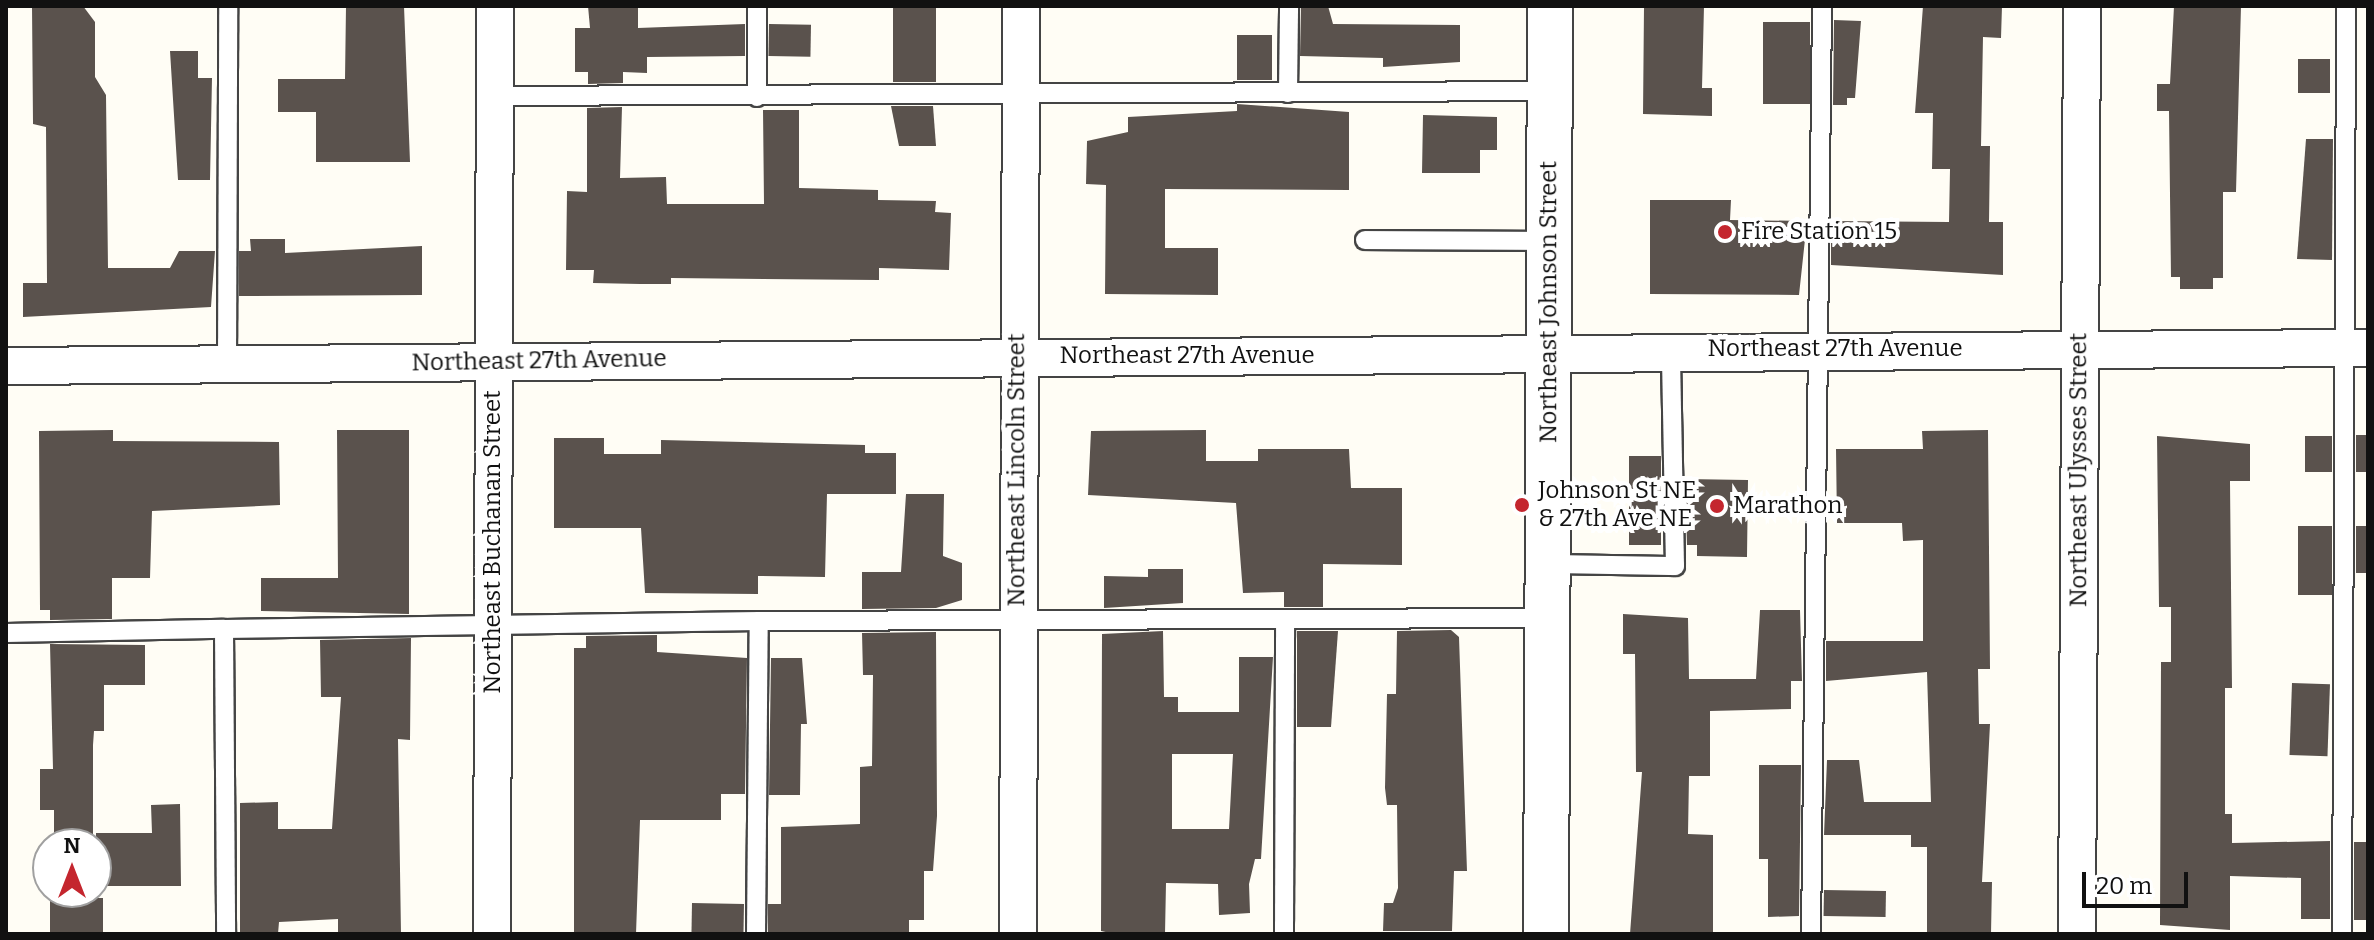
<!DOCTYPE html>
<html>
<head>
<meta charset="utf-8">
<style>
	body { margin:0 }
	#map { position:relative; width:2374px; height:940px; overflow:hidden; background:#fffdf5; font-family:Bitter,serif }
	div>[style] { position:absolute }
	.building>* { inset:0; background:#5a524d; transform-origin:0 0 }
	.roads { filter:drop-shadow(2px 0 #444) drop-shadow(-2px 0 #444) drop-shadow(0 2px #444) drop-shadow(0 -2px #444) }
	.service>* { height:18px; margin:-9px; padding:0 9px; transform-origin:9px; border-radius:9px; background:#fff }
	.minor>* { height:36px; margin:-18px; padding:0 18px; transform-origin:18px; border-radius:18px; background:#fff }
	.tertiary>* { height:44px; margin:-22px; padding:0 22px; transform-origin:22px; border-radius:22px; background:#fff }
	.dots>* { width:22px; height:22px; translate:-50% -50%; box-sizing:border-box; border:4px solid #fff; border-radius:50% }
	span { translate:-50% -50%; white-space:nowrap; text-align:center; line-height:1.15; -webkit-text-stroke:8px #fff; paint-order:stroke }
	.poi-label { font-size:24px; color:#111 }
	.left { translate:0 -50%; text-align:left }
	.street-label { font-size:24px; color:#111 }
	.frame { position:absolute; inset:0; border:8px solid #111; pointer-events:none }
	.north { position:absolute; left:32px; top:828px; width:80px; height:80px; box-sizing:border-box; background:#fff; border:2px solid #a0a0a0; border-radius:50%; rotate:0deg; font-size:22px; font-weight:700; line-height:32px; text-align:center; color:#111 }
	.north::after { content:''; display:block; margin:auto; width:28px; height:36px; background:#c4262e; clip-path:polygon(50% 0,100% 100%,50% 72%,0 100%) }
	.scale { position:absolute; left:2082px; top:872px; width:106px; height:36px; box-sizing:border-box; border:4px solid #111; border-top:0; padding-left:10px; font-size:24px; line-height:28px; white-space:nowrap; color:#111; -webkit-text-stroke:6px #fff; paint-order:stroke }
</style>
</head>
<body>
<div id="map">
	<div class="building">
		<div style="clip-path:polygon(32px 6px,83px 6px,95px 22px,95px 77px,106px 95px,108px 268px,170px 268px,179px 251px,215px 251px,211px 307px,23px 317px,23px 283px,47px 283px,46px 127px,33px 124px)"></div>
		<div style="clip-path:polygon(346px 6px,404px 6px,410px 162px,316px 162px,316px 112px,278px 112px,278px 79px,345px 79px)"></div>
		<div style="clip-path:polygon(588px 6px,638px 6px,638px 28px,745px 24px,745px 56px,647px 57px,647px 73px,623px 72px,623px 83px,588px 84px,588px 72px,575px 72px,575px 28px,590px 28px)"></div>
		<div style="left:893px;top:6px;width:43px;height:76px"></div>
		<div style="clip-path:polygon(1301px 6px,1328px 6px,1333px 24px,1460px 25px,1460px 62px,1383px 67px,1383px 58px,1300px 56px)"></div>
		<div style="clip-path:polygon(1644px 6px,1704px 6px,1702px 88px,1712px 88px,1712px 116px,1643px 114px)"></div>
		<div style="clip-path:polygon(1923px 6px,2002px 6px,2001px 38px,1983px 37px,1981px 146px,1990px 146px,1989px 222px,2003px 222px,2003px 275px,1831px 265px,1831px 221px,1949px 222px,1950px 169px,1932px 169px,1933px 113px,1915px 113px)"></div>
		<div style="clip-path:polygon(2174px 6px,2241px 6px,2236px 192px,2223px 192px,2223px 278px,2213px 278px,2213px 289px,2180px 289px,2180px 277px,2171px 277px,2169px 111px,2157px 111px,2157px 84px,2170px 84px)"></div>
		<div style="clip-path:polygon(1834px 20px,1861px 21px,1855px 98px,1847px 98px,1847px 105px,1833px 105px)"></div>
		<div style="left:1763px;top:22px;width:47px;height:82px"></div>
		<div style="left:769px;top:24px;width:42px;height:32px;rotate:1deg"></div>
		<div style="left:1237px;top:35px;width:35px;height:45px"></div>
		<div style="clip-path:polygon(170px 51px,198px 51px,198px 78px,212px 78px,210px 180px,178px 180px)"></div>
		<div style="left:2330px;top:59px;width:34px;height:32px;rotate:90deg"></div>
		<div style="clip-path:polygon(1237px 104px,1349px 112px,1349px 190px,1165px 189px,1165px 248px,1218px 248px,1218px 295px,1105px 294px,1106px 185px,1086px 184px,1087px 141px,1128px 132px,1128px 117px,1237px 111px)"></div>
		<div style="clip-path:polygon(891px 106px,933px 106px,936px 146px,899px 146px)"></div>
		<div style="clip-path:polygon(622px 107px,620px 178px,666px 177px,667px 204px,764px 204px,763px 110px,799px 110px,799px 188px,878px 190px,878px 200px,936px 201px,935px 212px,951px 213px,949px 270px,879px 268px,879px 280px,671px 278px,671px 284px,640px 284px,593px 283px,594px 270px,566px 270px,567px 191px,587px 192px,587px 108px)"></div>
		<div style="clip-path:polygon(1423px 115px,1497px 117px,1497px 150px,1480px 150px,1480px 173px,1422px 173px)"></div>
		<div style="clip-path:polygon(2306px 139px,2333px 139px,2332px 260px,2297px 259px)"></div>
		<div style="clip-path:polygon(1650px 200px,1731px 200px,1730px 220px,1807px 221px,1799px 295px,1650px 294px)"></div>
		<div style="clip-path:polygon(250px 239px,285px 239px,285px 253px,422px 246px,422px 295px,239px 296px,239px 251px,251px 251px)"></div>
		<div style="clip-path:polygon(113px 430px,113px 441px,279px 442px,280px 505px,152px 511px,150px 578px,112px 578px,112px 619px,50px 620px,50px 610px,40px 610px,39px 431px)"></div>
		<div style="clip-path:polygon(337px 430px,409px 430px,409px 614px,261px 611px,261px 578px,338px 578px)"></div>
		<div style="clip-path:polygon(1206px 430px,1206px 461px,1258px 461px,1258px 449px,1349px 449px,1351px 488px,1402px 488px,1402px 565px,1323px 564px,1323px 607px,1284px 607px,1284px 592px,1243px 593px,1236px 503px,1088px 495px,1091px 431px)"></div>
		<div style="clip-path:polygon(1988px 430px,1990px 669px,1978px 669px,1979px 724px,1990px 724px,1982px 882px,1992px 882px,1991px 934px,1927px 934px,1927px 847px,1911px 847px,1911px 835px,1824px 835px,1827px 760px,1859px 760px,1864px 802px,1931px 802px,1927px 672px,1826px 681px,1826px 641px,1923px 641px,1923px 540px,1903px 541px,1902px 523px,1837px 523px,1836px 449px,1923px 449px,1922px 431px)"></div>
		<div style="left:2356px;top:435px;width:12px;height:37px"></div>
		<div style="clip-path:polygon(2157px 436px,2250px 444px,2250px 481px,2230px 481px,2232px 688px,2225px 688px,2225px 814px,2232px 814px,2232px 843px,2330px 841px,2330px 919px,2301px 919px,2301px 878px,2230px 876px,2230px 930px,2160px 925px,2161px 662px,2171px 662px,2171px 607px,2159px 607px)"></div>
		<div style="left:2332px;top:436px;width:36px;height:27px;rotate:90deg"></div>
		<div style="clip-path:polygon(554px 438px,604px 438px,604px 454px,661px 454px,661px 440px,865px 445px,865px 453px,896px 453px,896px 494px,827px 494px,825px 577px,758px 576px,758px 594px,645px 593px,641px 528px,554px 528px)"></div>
		<div style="left:1629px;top:456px;width:32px;height:89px"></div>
		<div style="clip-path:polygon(1685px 479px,1748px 480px,1747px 557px,1697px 556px,1697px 545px,1687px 545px)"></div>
		<div style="clip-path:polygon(906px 494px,944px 494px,943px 556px,962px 563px,962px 600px,936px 608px,862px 609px,862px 572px,901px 572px)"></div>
		<div style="left:2298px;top:526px;width:34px;height:69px"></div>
		<div style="left:2356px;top:526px;width:12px;height:47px"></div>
		<div style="clip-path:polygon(1148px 569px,1183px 569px,1183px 603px,1104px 608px,1104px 576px,1148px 577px)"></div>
		<div style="clip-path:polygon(1760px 610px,1800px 610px,1802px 681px,1791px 681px,1791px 709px,1710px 711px,1710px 776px,1689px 776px,1688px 834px,1713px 835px,1713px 934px,1630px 934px,1642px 772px,1636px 772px,1635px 654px,1623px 654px,1623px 614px,1688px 618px,1689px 679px,1756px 679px)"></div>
		<div style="clip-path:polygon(1451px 630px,1459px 637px,1467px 871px,1454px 871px,1452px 931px,1383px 931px,1384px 903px,1393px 903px,1398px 888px,1397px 805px,1387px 805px,1385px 788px,1387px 694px,1396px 694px,1397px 631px)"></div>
		<div style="clip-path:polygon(evenodd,1163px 631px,1164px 697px,1178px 697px,1178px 712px,1239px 712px,1239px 657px,1273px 657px,1261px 859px,1255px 859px,1249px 884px,1250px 913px,1219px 915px,1218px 884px,1166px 883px,1165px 934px,1115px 934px,1101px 931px,1102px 634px,1163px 631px,1172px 754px,1233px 754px,1229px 829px,1172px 829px,1172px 754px)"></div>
		<div style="clip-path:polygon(1297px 631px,1338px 631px,1331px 727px,1297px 727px)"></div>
		<div style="clip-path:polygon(936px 632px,937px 816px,933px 871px,924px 871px,924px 920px,909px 920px,909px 934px,768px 934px,768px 904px,781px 904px,781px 827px,860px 824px,860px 767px,872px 766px,873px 675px,863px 675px,862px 633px)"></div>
		<div style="clip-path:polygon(657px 635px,657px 652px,747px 658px,745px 794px,721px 794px,721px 820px,640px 820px,636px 934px,574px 934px,574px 648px,586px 648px,586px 636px)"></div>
		<div style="clip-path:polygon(411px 638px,410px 740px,398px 739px,401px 934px,338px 934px,338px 919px,279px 922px,278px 934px,240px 934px,240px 803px,278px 802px,278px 829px,332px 829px,341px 697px,321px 697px,320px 640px)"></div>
		<div style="clip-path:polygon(50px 644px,145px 645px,145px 685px,104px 685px,104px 731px,94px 731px,93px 745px,93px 844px,54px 844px,54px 810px,40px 810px,40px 769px,53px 769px)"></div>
		<div style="clip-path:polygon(771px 658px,802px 658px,807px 724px,801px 724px,800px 795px,769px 795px)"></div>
		<div style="left:2292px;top:683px;width:38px;height:72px;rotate:2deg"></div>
		<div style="clip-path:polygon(1759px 765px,1801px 765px,1799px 916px,1768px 917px,1768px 859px,1759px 859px)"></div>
		<div style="clip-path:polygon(180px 804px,181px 886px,96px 886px,96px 833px,152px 833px,151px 805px)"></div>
		<div style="left:2354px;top:842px;width:14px;height:78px"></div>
		<div style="left:1824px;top:890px;width:62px;height:26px;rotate:1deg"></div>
		<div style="left:50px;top:898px;width:53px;height:36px"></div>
		<div style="left:692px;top:903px;width:52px;height:31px;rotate:1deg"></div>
	</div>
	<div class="roads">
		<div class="service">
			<div style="left:1288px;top:93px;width:87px;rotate:-89.3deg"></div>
			<div style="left:495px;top:96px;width:1054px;rotate:-0.27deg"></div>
			<div style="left:757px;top:97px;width:91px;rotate:-90deg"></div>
			<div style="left:1365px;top:240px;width:184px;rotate:0.3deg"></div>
			<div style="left:227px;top:365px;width:359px;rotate:-89.8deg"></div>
			<div style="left:1548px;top:564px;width:127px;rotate:0.9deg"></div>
			<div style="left:1675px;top:566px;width:216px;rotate:-91.1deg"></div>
			<div style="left:224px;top:629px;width:535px;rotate:-0.86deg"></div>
			<div style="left:6px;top:633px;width:218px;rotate:-1.1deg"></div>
			<div style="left:224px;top:629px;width:305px;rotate:89.6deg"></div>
			<div style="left:756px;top:934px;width:313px;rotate:-89.5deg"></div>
			<div style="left:759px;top:621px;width:788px;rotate:-0.22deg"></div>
			<div style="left:1284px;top:934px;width:314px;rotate:-89.8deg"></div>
			<div style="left:1811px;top:934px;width:928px;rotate:-89.32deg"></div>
			<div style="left:2342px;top:934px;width:928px;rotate:-89.75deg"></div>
		</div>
		<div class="minor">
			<div style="left:6px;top:366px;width:2362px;rotate:-0.44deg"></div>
			<div style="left:492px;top:934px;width:928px;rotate:-89.81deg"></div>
			<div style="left:1018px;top:934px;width:928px;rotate:-89.81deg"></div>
			<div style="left:2077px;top:934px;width:928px;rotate:-89.69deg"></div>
		</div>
		<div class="tertiary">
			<div style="left:1546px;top:934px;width:928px;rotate:-89.75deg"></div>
		</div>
	</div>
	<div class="dots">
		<div style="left:1725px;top:232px;background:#c4262e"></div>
		<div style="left:1522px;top:505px;background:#c4262e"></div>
		<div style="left:1717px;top:506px;background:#c4262e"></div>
	</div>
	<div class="poi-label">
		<span class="left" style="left:1741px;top:232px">Fire Station 15</span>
		<span class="left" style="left:1538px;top:505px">Johnson St NE<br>&amp; 27th Ave NE</span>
		<span class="left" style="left:1733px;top:506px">Marathon</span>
	</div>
	<div class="street-label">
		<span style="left:1549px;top:302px;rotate:-90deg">Northeast Johnson Street</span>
		<span style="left:1835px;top:349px">Northeast 27th Avenue</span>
		<span style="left:1187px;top:356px">Northeast 27th Avenue</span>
		<span style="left:539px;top:361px;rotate:-1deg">Northeast 27th Avenue</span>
		<span style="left:1017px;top:470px;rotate:-90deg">Northeast Lincoln Street</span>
		<span style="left:2079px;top:470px;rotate:-90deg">Northeast Ulysses Street</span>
		<span style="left:493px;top:542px;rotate:-90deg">Northeast Buchanan Street</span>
	</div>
	<div class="frame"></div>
	<div class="north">N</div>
	<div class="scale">20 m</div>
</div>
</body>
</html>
